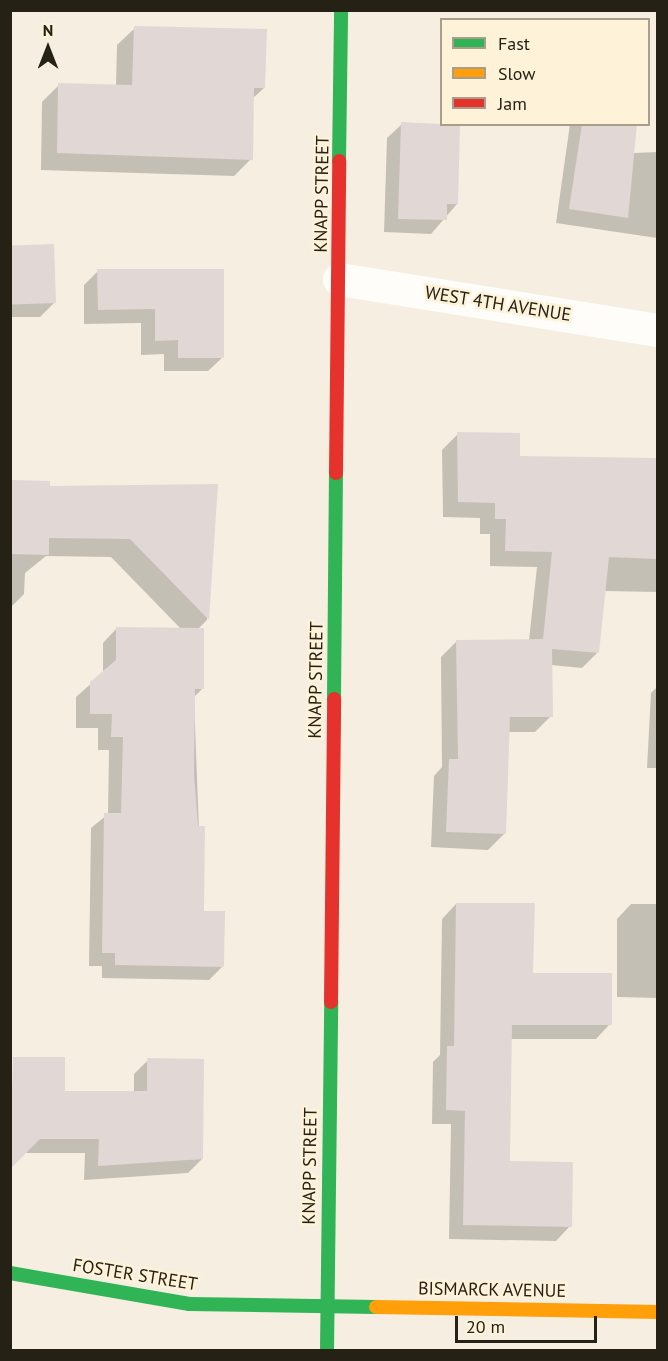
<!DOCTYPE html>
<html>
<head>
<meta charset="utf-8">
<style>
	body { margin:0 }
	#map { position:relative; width:668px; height:1361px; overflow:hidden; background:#f6efe1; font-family:"PT Sans",sans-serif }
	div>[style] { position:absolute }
	.shadow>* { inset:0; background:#0003 }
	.building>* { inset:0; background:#e1d7d4; transform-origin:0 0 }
	.street>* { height:33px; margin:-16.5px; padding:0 16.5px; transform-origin:16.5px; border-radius:16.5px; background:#fefdfa }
	.fast>* { height:14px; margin:-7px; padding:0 7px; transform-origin:7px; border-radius:7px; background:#30b455 }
	.slow>* { height:14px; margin:-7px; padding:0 7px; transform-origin:7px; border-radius:7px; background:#ff9f0a }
	.jam>* { height:14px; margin:-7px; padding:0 7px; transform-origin:7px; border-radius:7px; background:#e5322d }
	span { translate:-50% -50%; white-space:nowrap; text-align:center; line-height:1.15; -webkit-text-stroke:5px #fef2d9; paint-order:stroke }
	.street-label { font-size:18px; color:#262115 }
	.frame { position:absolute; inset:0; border:12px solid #262115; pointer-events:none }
	.legend { position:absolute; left:440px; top:18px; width:210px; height:108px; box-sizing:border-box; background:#fef2d9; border:2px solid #a89e8b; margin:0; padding:8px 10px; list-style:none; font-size:18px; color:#262115 }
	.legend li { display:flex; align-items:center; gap:12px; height:30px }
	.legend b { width:30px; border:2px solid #a89e8b }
	.north { position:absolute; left:18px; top:18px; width:60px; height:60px; -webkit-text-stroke:4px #fef2d9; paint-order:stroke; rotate:0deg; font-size:16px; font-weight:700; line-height:24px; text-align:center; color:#262115 }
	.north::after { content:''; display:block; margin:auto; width:21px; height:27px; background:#262115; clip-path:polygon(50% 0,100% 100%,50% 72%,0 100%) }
	.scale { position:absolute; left:455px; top:1316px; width:142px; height:27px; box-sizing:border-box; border:3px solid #262115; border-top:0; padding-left:8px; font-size:18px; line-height:21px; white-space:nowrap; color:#262115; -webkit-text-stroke:4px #fef2d9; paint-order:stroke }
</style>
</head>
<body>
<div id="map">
	<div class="shadow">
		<div style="clip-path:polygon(135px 28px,264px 88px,252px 99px,251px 159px,234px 176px,41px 170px,42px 102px,59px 85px,116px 86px,117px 45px)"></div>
		<div style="clip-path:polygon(402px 124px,457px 204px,431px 234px,384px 232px,387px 138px)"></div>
		<div style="clip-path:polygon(570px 124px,636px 124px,633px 153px,658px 152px,658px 243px,657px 238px,556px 223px)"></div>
		<div style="clip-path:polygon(10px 247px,55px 302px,40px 317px,10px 317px)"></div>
		<div style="clip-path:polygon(222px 270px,223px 357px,208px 371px,164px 371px,164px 354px,141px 355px,141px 323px,84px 324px,84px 285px,98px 271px)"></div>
		<div style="clip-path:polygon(458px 434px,518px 458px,658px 458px,658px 592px,604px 591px,598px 652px,582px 668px,551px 665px,551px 716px,535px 732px,508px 732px,504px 834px,488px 850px,431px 847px,434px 776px,442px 767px,441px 657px,457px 641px,529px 640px,537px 567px,490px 566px,490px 534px,480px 534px,480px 518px,443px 517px,442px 450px)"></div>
		<div style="clip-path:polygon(10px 482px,48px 487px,216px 485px,207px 620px,198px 629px,203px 688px,194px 697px,202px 912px,223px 966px,209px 980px,102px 978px,102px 966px,89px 966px,91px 828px,108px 814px,109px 750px,98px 750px,98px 728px,76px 728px,76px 697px,103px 673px,103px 643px,117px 628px,181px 629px,111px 557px,46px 556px,25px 573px,24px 594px,10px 608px)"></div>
		<div style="clip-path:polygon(658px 686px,658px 768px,647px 768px,651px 693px)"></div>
		<div style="clip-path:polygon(456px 904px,532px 974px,610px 1024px,596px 1039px,511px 1039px,508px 1163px,570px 1226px,556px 1241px,449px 1239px,451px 1124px,432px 1124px,433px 1062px,440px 1055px,442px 919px)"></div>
		<div style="clip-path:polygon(631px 904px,658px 904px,658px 998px,617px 997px,617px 919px)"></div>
		<div style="clip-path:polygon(14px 1058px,63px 1092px,134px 1092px,134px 1074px,148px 1060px,202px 1159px,188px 1173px,84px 1180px,85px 1153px,25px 1153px,10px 1167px)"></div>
	</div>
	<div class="building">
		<div style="clip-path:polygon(134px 26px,267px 29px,265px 88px,254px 88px,253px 160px,57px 153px,58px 83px,132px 85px)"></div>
		<div style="clip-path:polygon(401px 122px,460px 125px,458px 204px,447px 204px,447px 220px,398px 219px)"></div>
		<div style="clip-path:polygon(582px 124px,637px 124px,628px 218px,569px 209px)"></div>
		<div style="left:54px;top:244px;width:59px;height:44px;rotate:88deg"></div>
		<div style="clip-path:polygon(97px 269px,224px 269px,224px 358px,178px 358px,178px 340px,155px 341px,155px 309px,98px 310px)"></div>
		<div style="clip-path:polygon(457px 432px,520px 433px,520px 456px,657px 458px,657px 559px,609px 557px,599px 653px,552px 649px,553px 717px,510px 717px,506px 834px,446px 832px,449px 759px,458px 759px,456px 640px,543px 639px,552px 552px,505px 551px,506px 519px,495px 519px,495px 503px,458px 502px)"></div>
		<div style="clip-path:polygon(10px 480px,50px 481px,50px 486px,218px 484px,209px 620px,130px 539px,49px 538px,49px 555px,10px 554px)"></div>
		<div style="clip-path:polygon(116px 627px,204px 628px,204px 689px,195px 689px,194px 774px,198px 826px,205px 826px,204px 911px,225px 911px,224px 967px,115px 965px,115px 953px,102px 953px,104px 813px,121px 813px,123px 737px,111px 737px,112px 714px,90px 714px,90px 682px,116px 660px)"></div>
		<div style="clip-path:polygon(456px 903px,535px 903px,533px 973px,612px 973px,612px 1025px,512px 1025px,510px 1161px,573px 1162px,572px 1227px,463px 1225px,465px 1111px,446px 1110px,447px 1046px,454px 1046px)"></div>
		<div style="clip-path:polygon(13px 1057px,65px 1057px,65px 1091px,147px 1091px,147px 1058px,204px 1059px,203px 1159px,98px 1166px,99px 1139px,40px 1139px,10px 1169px)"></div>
	</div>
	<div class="street">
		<div style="left:339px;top:279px;width:323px;rotate:9.1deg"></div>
	</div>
	<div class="fast">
		<div style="left:339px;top:161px;width:151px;rotate:-89.2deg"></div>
		<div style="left:334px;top:699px;width:226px;rotate:-89.5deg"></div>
		<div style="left:10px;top:1273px;width:182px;rotate:9.8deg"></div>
		<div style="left:189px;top:1304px;width:187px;rotate:0.9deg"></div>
		<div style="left:327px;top:1350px;width:348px;rotate:-89.3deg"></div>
	</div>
	<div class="slow">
		<div style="left:376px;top:1307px;width:282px;rotate:1deg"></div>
	</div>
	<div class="jam">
		<div style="left:336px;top:473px;width:312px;rotate:-89.4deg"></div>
		<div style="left:331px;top:1002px;width:303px;rotate:-89.4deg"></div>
	</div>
	<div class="street-label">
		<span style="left:322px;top:194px;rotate:-89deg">KNAPP STREET</span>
		<span style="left:498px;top:304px;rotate:9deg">WEST 4TH AVENUE</span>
		<span style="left:316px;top:680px;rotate:-89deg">KNAPP STREET</span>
		<span style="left:310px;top:1166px;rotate:-89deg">KNAPP STREET</span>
		<span style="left:135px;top:1275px;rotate:9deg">FOSTER STREET</span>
		<span style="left:492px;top:1290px;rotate:1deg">BISMARCK AVENUE</span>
	</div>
	<div class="frame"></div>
	<ul class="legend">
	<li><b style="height:8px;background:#30b455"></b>Fast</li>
	<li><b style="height:8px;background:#ff9f0a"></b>Slow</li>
	<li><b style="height:8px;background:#e5322d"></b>Jam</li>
	</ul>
	<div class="north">N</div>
	<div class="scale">20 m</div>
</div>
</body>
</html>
